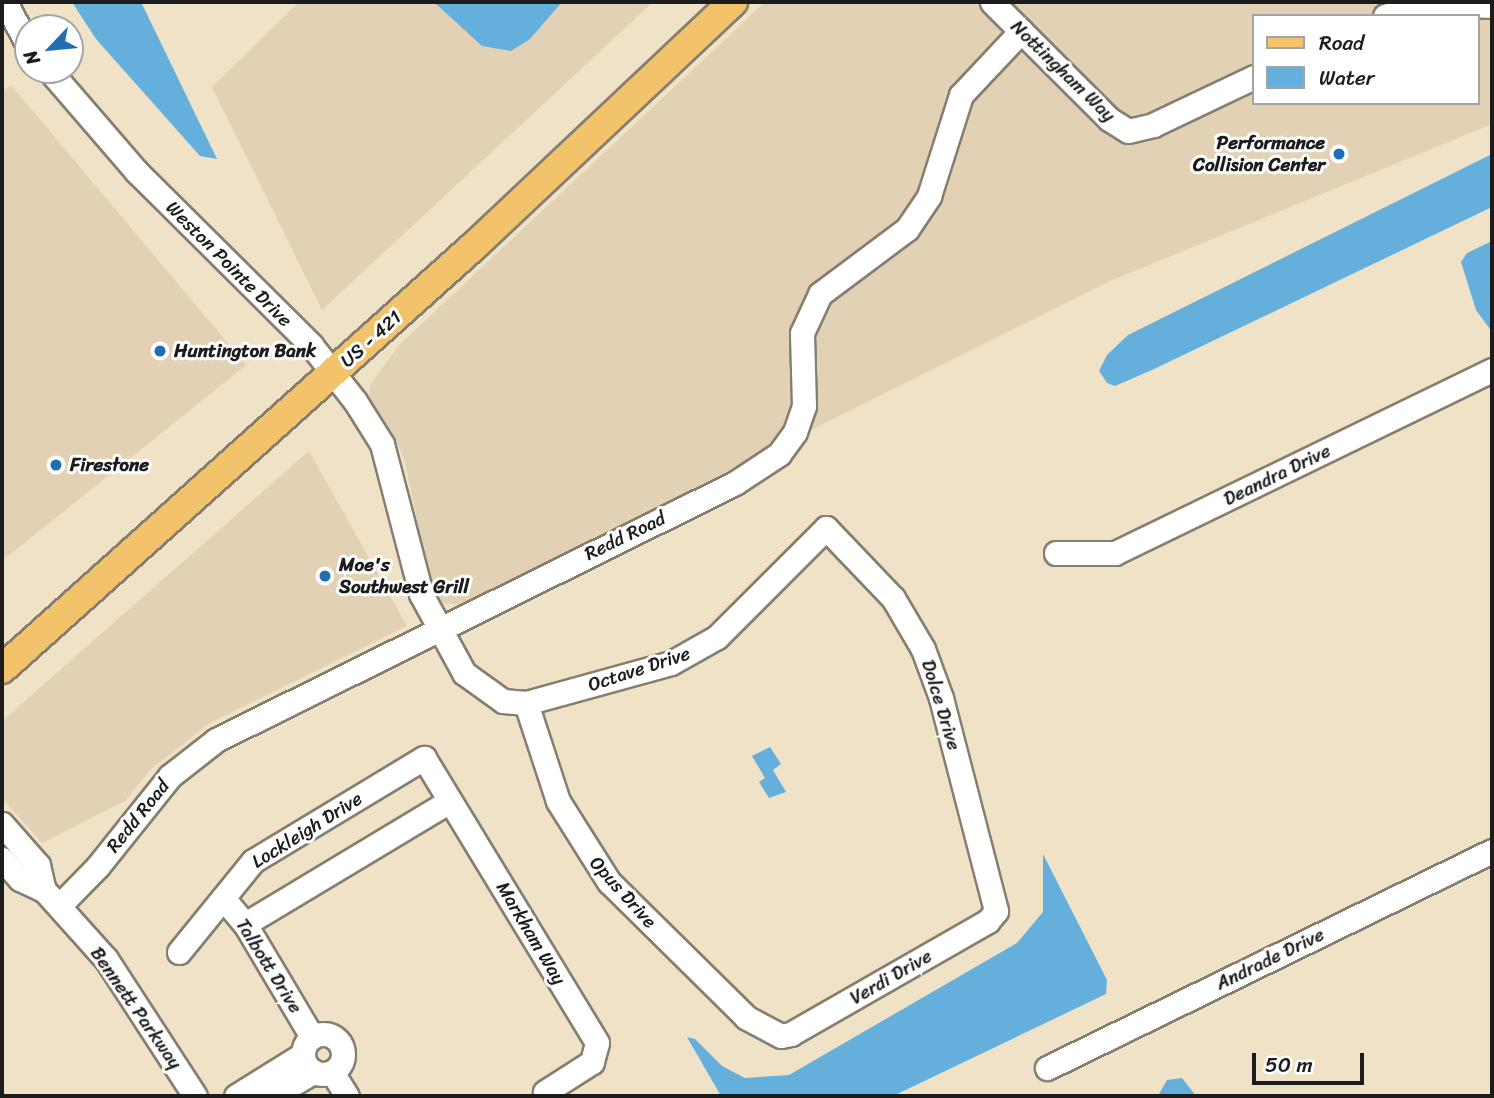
<!DOCTYPE html>
<html>
<head>
<meta charset="utf-8">
<style>
	body { margin:0 }
	#map { position:relative; width:1494px; height:1098px; overflow:hidden; background:#f0e2c6; font-family:Sriracha,sans-serif }
	div>[style] { position:absolute }
	.built>* { inset:0; background:#e2d1b4 }
	.water>* { inset:0; background:#65afdd }
	.roads { filter:drop-shadow(2px 0 #867f71) drop-shadow(-2px 0 #867f71) drop-shadow(0 2px #867f71) drop-shadow(0 -2px #867f71) }
	.minor>* { height:23px; margin:-11.5px; padding:0 11.5px; transform-origin:11.5px; border-radius:11.5px; background:#fff }
	.minor>.ring { margin:-11.5px; padding:0; box-sizing:content-box; background:none; border:23px solid #fff; border-radius:50% }
	.major>* { height:28px; margin:-14px; padding:0 14px; transform-origin:14px; border-radius:14px; background:#f2c36a }
	.dots>* { width:19px; height:19px; translate:-50% -50%; box-sizing:border-box; border:4px solid #fff; border-radius:50% }
	span { translate:-50% -50%; white-space:nowrap; text-align:center; line-height:1.15; -webkit-text-stroke:6px #fff; paint-order:stroke }
	.street-label { font-size:19px; color:#1c1c1c }
	.poi-label { font-size:19px; color:#1c1c1c; font-weight:700 }
	.right { translate:-100% -50%; text-align:right }
	.left { translate:0 -50%; text-align:left }
	.frame { position:absolute; inset:0; border:4px solid #1c1c1c; pointer-events:none }
	.legend { position:absolute; left:1252px; top:14px; width:228px; height:91px; box-sizing:border-box; background:#fff; border:2px solid #a4a4a4; margin:0; padding:9px 12px; list-style:none; font-size:21px; color:#1c1c1c }
	.legend li { display:flex; align-items:center; gap:14px; height:35px }
	.legend b { width:35px; border:2px solid #a4a4a4 }
	.north { position:absolute; left:14px; top:14px; width:70px; height:70px; box-sizing:border-box; background:#fff; border:2px solid #a4a4a4; border-radius:50%; rotate:244deg; font-size:19px; font-weight:700; line-height:28px; text-align:center; color:#1c1c1c }
	.north::after { content:''; display:block; margin:auto; width:24px; height:32px; background:#1f6fb2; clip-path:polygon(50% 0,100% 100%,50% 72%,0 100%) }
	.scale { position:absolute; left:1252px; top:1053px; width:112px; height:32px; box-sizing:border-box; border:4px solid #1c1c1c; border-top:0; padding-left:9px; font-size:21px; line-height:24px; white-space:nowrap; color:#1c1c1c; -webkit-text-stroke:5px #fff; paint-order:stroke }
</style>
</head>
<body>
<div id="map">
	<div class="built">
		<div style="clip-path:polygon(299px 2px,653px 2px,322px 310px,212px 87px)"></div>
		<div style="clip-path:polygon(evenodd,765px 2px,1492px 2px,1492px 124px,1110px 281px,460px 605px,442px 603px,430px 586px,405px 462px,393px 434px,369px 399px,370px 385px,399px 345px,765px 2px,1254px 16px,1478px 16px,1478px 103px,1254px 103px,1254px 16px)"></div>
		<div style="clip-path:polygon(11px 85px,246px 365px,2px 561px,2px 92px)"></div>
		<div style="clip-path:polygon(309px 451px,407px 626px,210px 723px,152px 768px,125px 801px,42px 843px,2px 798px,2px 721px)"></div>
	</div>
	<div class="water">
		<div style="clip-path:polygon(72px 2px,141px 2px,217px 159px,200px 156px,96px 39px)"></div>
		<div style="clip-path:polygon(434px 2px,562px 2px,530px 39px,511px 51px,482px 46px)"></div>
		<div style="clip-path:polygon(1492px 154px,1492px 207px,1152px 370px,1115px 386px,1107px 383px,1099px 371px,1107px 355px,1128px 335px)"></div>
		<div style="clip-path:polygon(1492px 241px,1492px 332px,1476px 310px,1461px 262px,1467px 253px)"></div>
		<div style="clip-path:polygon(770px 747px,781px 764px,773px 770px,786px 792px,769px 798px,759px 782px,765px 778px,752px 756px)"></div>
		<div style="clip-path:polygon(1043px 854px,1107px 980px,1106px 994px,893px 1096px,721px 1096px,687px 1037px,695px 1039px,722px 1066px,745px 1078px,789px 1075px,1017px 943px,1043px 912px)"></div>
		<div style="clip-path:polygon(1182px 1078px,1196px 1096px,1158px 1096px,1167px 1080px)"></div>
	</div>
	<div class="roads">
		<div class="minor">
			<div style="left:5px;top:2px;width:49px;rotate:61.9deg"></div>
			<div style="left:992px;top:2px;width:165px;rotate:45deg"></div>
			<div style="left:1109px;top:119px;width:22px;rotate:32deg"></div>
			<div style="left:1128px;top:131px;width:26px;rotate:-13deg"></div>
			<div style="left:1153px;top:125px;width:112px;rotate:-25.4deg"></div>
			<div style="left:1385px;top:16px;width:42px;rotate:-18deg"></div>
			<div style="left:1425px;top:3px;width:67px;rotate:2.6deg"></div>
			<div style="left:49px;top:70px;width:135px;rotate:49.2deg"></div>
			<div style="left:137px;top:172px;width:245px;rotate:44.8deg"></div>
			<div style="left:311px;top:345px;width:71px;rotate:51.8deg"></div>
			<div style="left:355px;top:401px;width:51px;rotate:57.9deg"></div>
			<div style="left:382px;top:444px;width:155px;rotate:75.4deg"></div>
			<div style="left:421px;top:594px;width:90px;rotate:61.4deg"></div>
			<div style="left:464px;top:673px;width:48px;rotate:35.7deg"></div>
			<div style="left:503px;top:701px;width:23px;rotate:5deg"></div>
			<div style="left:526px;top:703px;width:150px;rotate:-15.4deg"></div>
			<div style="left:671px;top:663px;width:53px;rotate:-29.5deg"></div>
			<div style="left:717px;top:637px;width:154px;rotate:-45deg"></div>
			<div style="left:826px;top:528px;width:97px;rotate:46.3deg"></div>
			<div style="left:893px;top:598px;width:59px;rotate:59.5deg"></div>
			<div style="left:923px;top:649px;width:52px;rotate:69.8deg"></div>
			<div style="left:941px;top:698px;width:220px;rotate:75.5deg"></div>
			<div style="left:996px;top:911px;width:13px;rotate:129deg"></div>
			<div style="left:988px;top:921px;width:227px;rotate:150.2deg"></div>
			<div style="left:791px;top:1034px;width:10px;rotate:169deg"></div>
			<div style="left:781px;top:1036px;width:40px;rotate:-152deg"></div>
			<div style="left:746px;top:1017px;width:192px;rotate:-135.4deg"></div>
			<div style="left:609px;top:882px;width:96px;rotate:-122.2deg"></div>
			<div style="left:558px;top:801px;width:103px;rotate:-108.1deg"></div>
			<div style="left:1056px;top:553px;width:59px"></div>
			<div style="left:1115px;top:553px;width:419px;rotate:-25.9deg"></div>
			<div style="left:2px;top:824px;width:55px;rotate:48.7deg"></div>
			<div style="left:38px;top:865px;width:26px;rotate:77deg"></div>
			<div style="left:2px;top:859px;width:27px;rotate:48deg"></div>
			<div style="left:20px;top:879px;width:26px;rotate:25deg"></div>
			<div style="left:44px;top:890px;width:93px;rotate:48.1deg"></div>
			<div style="left:106px;top:959px;width:163px;rotate:57deg"></div>
			<div style="left:223px;top:898px;width:34px;rotate:50deg"></div>
			<div style="left:245px;top:924px;width:131px;rotate:59.3deg"></div>
			<div style="left:59px;top:906px;width:56px;rotate:-45.7deg"></div>
			<div style="left:98px;top:866px;width:115px;rotate:-51.3deg"></div>
			<div style="left:170px;top:776px;width:58px;rotate:-38deg"></div>
			<div style="left:216px;top:740px;width:579px;rotate:-26.34deg"></div>
			<div style="left:735px;top:483px;width:53px;rotate:-33.4deg"></div>
			<div style="left:779px;top:454px;width:27px;rotate:-54deg"></div>
			<div style="left:795px;top:432px;width:28px;rotate:-71deg"></div>
			<div style="left:804px;top:406px;width:73px;rotate:-91.6deg"></div>
			<div style="left:802px;top:333px;width:43px;rotate:-65.2deg"></div>
			<div style="left:820px;top:294px;width:109px;rotate:-36.8deg"></div>
			<div style="left:907px;top:229px;width:40px;rotate:-56deg"></div>
			<div style="left:929px;top:196px;width:106px;rotate:-72.4deg"></div>
			<div style="left:961px;top:95px;width:88px;rotate:-46.8deg"></div>
			<div style="left:245px;top:924px;width:239px;rotate:-31deg"></div>
			<div style="left:179px;top:952px;width:117px;rotate:-50.9deg"></div>
			<div style="left:253px;top:861px;width:200px;rotate:-31.1deg"></div>
			<div style="left:424px;top:758px;width:333px;rotate:58.7deg"></div>
			<div style="left:597px;top:1043px;width:20px;rotate:105deg"></div>
			<div style="left:592px;top:1062px;width:56px;rotate:147.4deg"></div>
			<div class="ring" style="left:303px;top:1034px;width:17px;height:17px"></div>
			<div style="left:1047px;top:1068px;width:495px;rotate:-26deg"></div>
			<div style="left:332px;top:1072px;width:28px;rotate:58deg"></div>
			<div style="left:236px;top:1096px;width:78px;rotate:-31.8deg"></div>
			<div style="left:272px;top:1096px;width:48px;rotate:-30.3deg"></div>
		</div>
		<div class="major">
			<div style="left:2px;top:669px;width:634px;rotate:-41.87deg"></div>
			<div style="left:474px;top:246px;width:356px;rotate:-43.3deg"></div>
		</div>
	</div>
	<div class="dots">
		<div style="left:1339px;top:154px;background:#1f6fb2"></div>
		<div style="left:160px;top:351px;background:#1f6fb2"></div>
		<div style="left:56px;top:465px;background:#1f6fb2"></div>
		<div style="left:325px;top:576px;background:#1f6fb2"></div>
	</div>
	<div class="street-label">
		<span style="left:1063px;top:71px;rotate:44deg">Nottingham Way</span>
		<span style="left:229px;top:264px;rotate:45deg">Weston Pointe Drive</span>
		<span style="left:371px;top:339px;rotate:-42deg">US - 421</span>
		<span style="left:1277px;top:475px;rotate:-26deg">Deandra Drive</span>
		<span style="left:625px;top:536px;rotate:-26deg">Redd Road</span>
		<span style="left:639px;top:669px;rotate:-18deg">Octave Drive</span>
		<span style="left:941px;top:705px;rotate:73deg">Dolce Drive</span>
		<span style="left:138px;top:816px;rotate:-51deg">Redd Road</span>
		<span style="left:307px;top:830px;rotate:-32deg">Lockleigh Drive</span>
		<span style="left:623px;top:892px;rotate:48deg">Opus Drive</span>
		<span style="left:531px;top:933px;rotate:59deg">Markham Way</span>
		<span style="left:1270px;top:959px;rotate:-26deg">Andrade Drive</span>
		<span style="left:269px;top:966px;rotate:58deg">Talbott Drive</span>
		<span style="left:891px;top:977px;rotate:-30deg">Verdi Drive</span>
		<span style="left:136px;top:1008px;rotate:55deg">Bennett Parkway</span>
	</div>
	<div class="poi-label">
		<span class="right" style="left:1325px;top:154px">Performance<br>Collision Center</span>
		<span class="left" style="left:174px;top:351px">Huntington Bank</span>
		<span class="left" style="left:70px;top:465px">Firestone</span>
		<span class="left" style="left:339px;top:576px">Moe's<br>Southwest Grill</span>
	</div>
	<div class="frame"></div>
	<ul class="legend">
	<li><b style="height:9px;background:#f2c36a"></b>Road</li>
	<li><b style="height:19px;background:#65afdd"></b>Water</li>
	</ul>
	<div class="north">N</div>
	<div class="scale">50 m</div>
</div>
</body>
</html>
